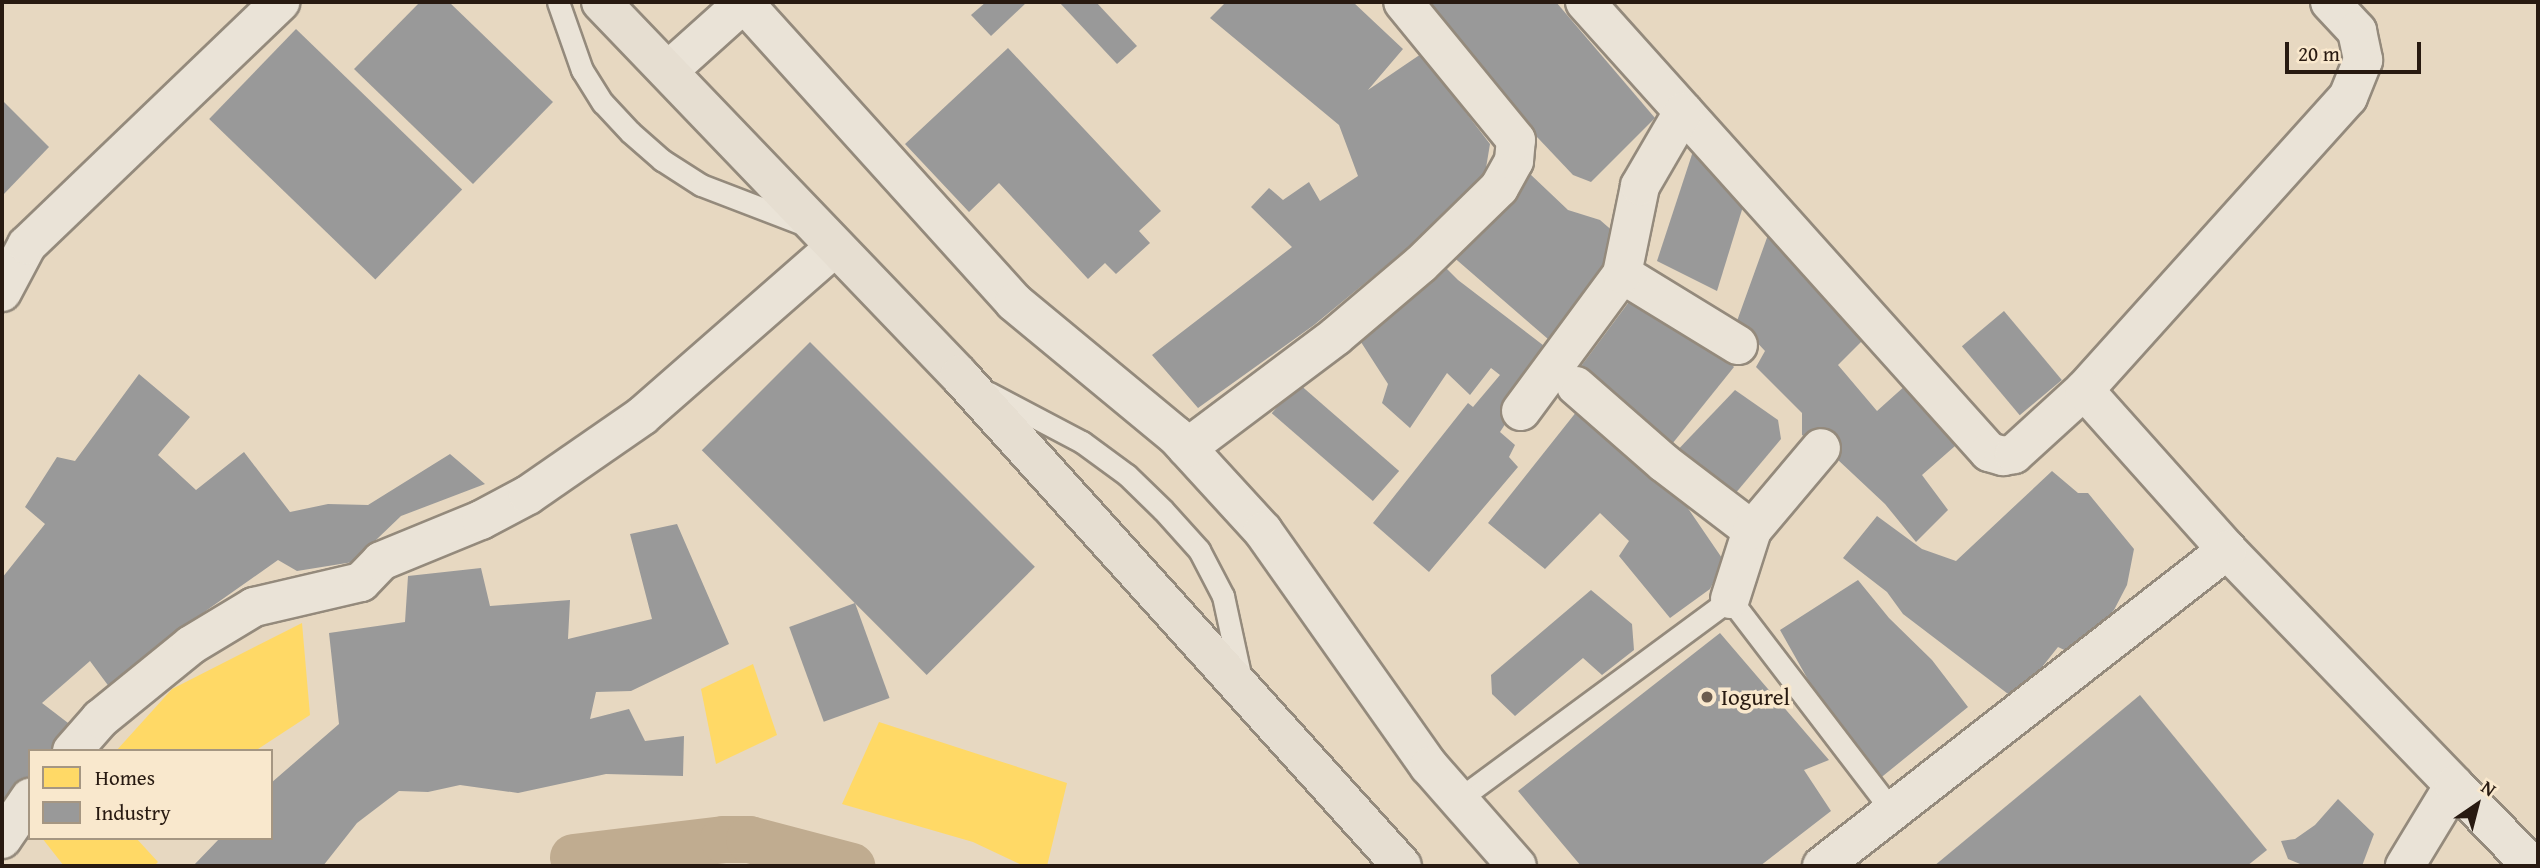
<!DOCTYPE html>
<html>
<head>
<meta charset="utf-8">
<style>
	body { margin:0 }
	#map { position:relative; width:2540px; height:868px; overflow:hidden; background:#e7d8c1; font-family:"Gentium Book Plus",serif }
	div>[style] { position:absolute }
	.homes>* { inset:0; background:#ffd966 }
	.industry>* { inset:0; background:#999; transform-origin:0 0 }
	.canal>* { height:47px; margin:-23.5px; padding:0 23.5px; transform-origin:23.5px; border-radius:23.5px; background:#c0ac90 }
	.roads { filter:drop-shadow(2px 0 #948a7c) drop-shadow(-2px 0 #948a7c) drop-shadow(0 2px #948a7c) drop-shadow(0 -2px #948a7c) }
	.lane>* { height:21px; margin:-10.5px; padding:0 10.5px; transform-origin:10.5px; border-radius:10.5px; background:#eae3d7 }
	.street>* { height:38px; margin:-19px; padding:0 19px; transform-origin:19px; border-radius:19px; background:#eae3d7 }
	.primary>* { height:38px; margin:-19px; padding:0 19px; transform-origin:19px; border-radius:19px; background:#e6ded1 }
	.dots>* { width:19px; height:19px; translate:-50% -50%; box-sizing:border-box; border:4px solid #f9e8cd; border-radius:50% }
	span { translate:-50% -50%; white-space:nowrap; text-align:center; line-height:1.15; -webkit-text-stroke:7px #f9e8cd; paint-order:stroke }
	.poi-label { font-size:23px; color:#281a11 }
	.left { translate:0 -50%; text-align:left }
	.frame { position:absolute; inset:0; border:4px solid #281a11; pointer-events:none }
	.legend { position:absolute; left:28px; top:749px; width:245px; height:91px; box-sizing:border-box; background:#f9e8cd; border:2px solid #a59682; margin:0; padding:9px 12px; list-style:none; font-size:21px; color:#281a11 }
	.legend li { display:flex; align-items:center; gap:14px; height:35px }
	.legend b { width:35px; border:2px solid #a59682 }
	.north { position:absolute; left:2442px; top:770px; width:70px; height:70px; -webkit-text-stroke:5px #f9e8cd; paint-order:stroke; rotate:35deg; font-size:19px; font-weight:700; line-height:28px; text-align:center; color:#281a11 }
	.north::after { content:''; display:block; margin:auto; width:24px; height:32px; background:#281a11; clip-path:polygon(50% 0,100% 100%,50% 72%,0 100%) }
	.scale { position:absolute; left:2285px; top:42px; width:136px; height:32px; box-sizing:border-box; border:4px solid #281a11; border-top:0; padding-left:9px; font-size:21px; line-height:24px; white-space:nowrap; color:#281a11; -webkit-text-stroke:5px #f9e8cd; paint-order:stroke }
</style>
</head>
<body>
<div id="map">
	<div class="homes">
		<div style="clip-path:polygon(302px 623px,310px 715px,255px 751px,116px 751px,172px 689px)"></div>
		<div style="clip-path:polygon(753px 664px,777px 735px,716px 764px,701px 689px)"></div>
		<div style="clip-path:polygon(879px 722px,1067px 783px,1047px 866px,1024px 866px,973px 842px,842px 804px)"></div>
		<div style="clip-path:polygon(42px 838px,136px 838px,158px 862px,154px 866px,64px 866px)"></div>
	</div>
	<div class="industry">
		<div style="clip-path:polygon(420px 2px,449px 2px,553px 102px,473px 184px,354px 69px)"></div>
		<div style="clip-path:polygon(986px 2px,1027px 2px,991px 36px,971px 15px)"></div>
		<div style="clip-path:polygon(1059px 2px,1096px 2px,1137px 46px,1117px 64px)"></div>
		<div style="clip-path:polygon(1226px 2px,1353px 2px,1403px 49px,1368px 90px,1421px 54px,1490px 144px,1483px 186px,1314px 325px,1198px 408px,1152px 355px,1292px 247px,1251px 207px,1269px 188px,1283px 200px,1309px 182px,1320px 201px,1358px 176px,1339px 125px,1210px 18px)"></div>
		<div style="clip-path:polygon(1409px 2px,1556px 2px,1655px 118px,1591px 182px,1573px 175px)"></div>
		<div style="left:296px;top:29px;width:231px;height:125px;rotate:44deg"></div>
		<div style="clip-path:polygon(1008px 48px,1161px 211px,1139px 231px,1150px 243px,1116px 274px,1105px 263px,1088px 279px,999px 183px,969px 212px,905px 144px)"></div>
		<div style="clip-path:polygon(2px 100px,49px 147px,2px 196px)"></div>
		<div style="clip-path:polygon(1698px 136px,1749px 187px,1717px 291px,1657px 261px)"></div>
		<div style="clip-path:polygon(1529px 173px,1568px 210px,1600px 220px,1623px 240px,1563px 352px,1443px 248px)"></div>
		<div style="clip-path:polygon(1773px 221px,1872px 331px,1838px 365px,1877px 411px,1916px 376px,1963px 439px,1922px 475px,1948px 510px,1916px 542px,1885px 504px,1837px 459px,1802px 435px,1802px 413px,1756px 367px,1765px 351px,1737px 321px)"></div>
		<div style="clip-path:polygon(1436px 258px,1458px 280px,1552px 352px,1500px 432px,1515px 445px,1509px 457px,1518px 467px,1429px 572px,1373px 523px,1468px 403px,1473px 407px,1500px 375px,1491px 368px,1470px 395px,1447px 373px,1410px 428px,1382px 403px,1388px 384px,1359px 339px)"></div>
		<div style="clip-path:polygon(1637px 291px,1687px 319px,1734px 367px,1664px 454px,1570px 381px)"></div>
		<div style="left:2004px;top:311px;width:90px;height:55px;rotate:50deg"></div>
		<div style="left:810px;top:342px;width:318px;height:153px;rotate:45deg"></div>
		<div style="clip-path:polygon(139px 374px,190px 417px,158px 455px,196px 490px,244px 452px,290px 512px,328px 504px,368px 505px,450px 454px,485px 484px,401px 516px,353px 562px,297px 571px,278px 560px,207px 610px,110px 688px,90px 661px,42px 703px,72px 726px,51px 751px,30px 751px,30px 776px,2px 804px,2px 578px,45px 524px,25px 507px,57px 457px,75px 461px)"></div>
		<div style="left:1298px;top:383px;width:134px;height:40px;rotate:41deg"></div>
		<div style="clip-path:polygon(1735px 390px,1778px 420px,1781px 439px,1729px 501px,1670px 458px)"></div>
		<div style="clip-path:polygon(1577px 411px,1683px 501px,1724px 561px,1710px 589px,1670px 618px,1619px 556px,1629px 541px,1600px 513px,1545px 569px,1488px 523px)"></div>
		<div style="clip-path:polygon(2052px 471px,2078px 493px,2088px 493px,2134px 549px,2127px 585px,2114px 610px,2075px 655px,2058px 647px,2016px 700px,1903px 614px,1887px 592px,1843px 558px,1877px 516px,1922px 549px,1956px 561px)"></div>
		<div style="clip-path:polygon(677px 524px,729px 644px,631px 691px,596px 692px,590px 719px,629px 709px,645px 741px,684px 736px,683px 776px,606px 774px,518px 793px,460px 785px,428px 792px,399px 791px,357px 823px,323px 866px,193px 866px,220px 838px,271px 838px,271px 783px,339px 724px,329px 633px,405px 622px,408px 576px,481px 568px,490px 606px,570px 600px,568px 639px,652px 619px,630px 534px)"></div>
		<div style="clip-path:polygon(1858px 580px,1889px 618px,1932px 660px,1968px 707px,1878px 780px,1815px 692px,1780px 630px)"></div>
		<div style="clip-path:polygon(1591px 590px,1632px 624px,1634px 650px,1602px 675px,1583px 658px,1515px 716px,1492px 694px,1491px 675px)"></div>
		<div style="left:855px;top:603px;width:101px;height:70px;rotate:70deg"></div>
		<div style="clip-path:polygon(1720px 633px,1829px 760px,1804px 770px,1831px 811px,1760px 866px,1581px 866px,1518px 791px)"></div>
		<div style="clip-path:polygon(2140px 695px,2267px 850px,2247px 866px,1934px 866px)"></div>
		<div style="clip-path:polygon(2338px 799px,2374px 834px,2362px 866px,2305px 866px,2288px 859px,2281px 841px,2295px 839px,2315px 825px)"></div>
	</div>
	<div class="canal">
		<div style="left:573px;top:857px;width:151px;rotate:-6.8deg"></div>
		<div style="left:723px;top:839px;width:26px"></div>
		<div style="left:749px;top:839px;width:106px;rotate:14.8deg"></div>
	</div>
	<div class="roads">
		<div class="lane">
			<div style="left:558px;top:2px;width:72px;rotate:70.6deg"></div>
			<div style="left:582px;top:70px;width:39px;rotate:58deg"></div>
			<div style="left:603px;top:103px;width:40px;rotate:47deg"></div>
			<div style="left:630px;top:132px;width:43px;rotate:41.2deg"></div>
			<div style="left:662px;top:160px;width:46px;rotate:32.7deg"></div>
			<div style="left:701px;top:185px;width:111px;rotate:21deg"></div>
			<div style="left:989px;top:393px;width:105px;rotate:27.8deg"></div>
			<div style="left:1082px;top:442px;width:56px;rotate:36.3deg"></div>
			<div style="left:1127px;top:475px;width:50px;rotate:44.2deg"></div>
			<div style="left:1163px;top:510px;width:54px;rotate:48deg"></div>
			<div style="left:1199px;top:550px;width:52px;rotate:62.4deg"></div>
			<div style="left:1223px;top:596px;width:85px;rotate:77.8deg"></div>
			<div style="left:1459px;top:799px;width:337px;rotate:-36.4deg"></div>
			<div style="left:1730px;top:599px;width:267px;rotate:52.6deg"></div>
		</div>
		<div class="street">
			<div style="left:1585px;top:2px;width:605px;rotate:48.08deg"></div>
			<div style="left:1989px;top:452px;width:15px;rotate:16deg"></div>
			<div style="left:2003px;top:456px;width:11px;rotate:-10deg"></div>
			<div style="left:2014px;top:454px;width:95px;rotate:-42.4deg"></div>
			<div style="left:2330px;top:2px;width:40px;rotate:47deg"></div>
			<div style="left:2357px;top:31px;width:30px;rotate:78deg"></div>
			<div style="left:2363px;top:60px;width:40px;rotate:112deg"></div>
			<div style="left:2348px;top:97px;width:394px;rotate:132deg"></div>
			<div style="left:2084px;top:390px;width:215px;rotate:48.2deg"></div>
			<div style="left:2227px;top:550px;width:327px;rotate:46deg"></div>
			<div style="left:2454px;top:785px;width:95px;rotate:121.2deg"></div>
			<div style="left:744px;top:3px;width:403px;rotate:47.9deg"></div>
			<div style="left:1014px;top:302px;width:210px;rotate:39.6deg"></div>
			<div style="left:1176px;top:436px;width:129px;rotate:47.5deg"></div>
			<div style="left:1263px;top:531px;width:288px;rotate:54.8deg"></div>
			<div style="left:1429px;top:766px;width:133px;rotate:48.7deg"></div>
			<div style="left:668px;top:71px;width:103px;rotate:-41.9deg"></div>
			<div style="left:1622px;top:274px;width:136px;rotate:31.5deg"></div>
			<div style="left:2px;top:292px;width:53px;rotate:-62deg"></div>
			<div style="left:27px;top:245px;width:351px;rotate:-43.8deg"></div>
			<div style="left:1576px;top:386px;width:117px;rotate:41.2deg"></div>
			<div style="left:1664px;top:463px;width:111px;rotate:37.3deg"></div>
			<div style="left:1521px;top:411px;width:170px;rotate:-53.6deg"></div>
			<div style="left:1622px;top:274px;width:90px;rotate:-78.4deg"></div>
			<div style="left:1640px;top:186px;width:86px;rotate:-59.8deg"></div>
			<div style="left:1187px;top:448px;width:186px;rotate:-36.9deg"></div>
			<div style="left:1336px;top:336px;width:111px;rotate:-40.3deg"></div>
			<div style="left:1421px;top:264px;width:109px;rotate:-44.3deg"></div>
			<div style="left:1499px;top:188px;width:31px;rotate:-61deg"></div>
			<div style="left:1514px;top:161px;width:21px;rotate:-85deg"></div>
			<div style="left:1516px;top:140px;width:178px;rotate:-129.3deg"></div>
			<div style="left:1730px;top:599px;width:72px;rotate:-72.3deg"></div>
			<div style="left:1752px;top:530px;width:107px;rotate:-49.9deg"></div>
			<div style="left:72px;top:751px;width:43px;rotate:-48.8deg"></div>
			<div style="left:100px;top:719px;width:117px;rotate:-39.1deg"></div>
			<div style="left:191px;top:645px;width:74px;rotate:-31.1deg"></div>
			<div style="left:254px;top:607px;width:110px;rotate:-13.2deg"></div>
			<div style="left:361px;top:582px;width:29px;rotate:-46deg"></div>
			<div style="left:381px;top:561px;width:108px;rotate:-22.3deg"></div>
			<div style="left:481px;top:520px;width:53px;rotate:-28deg"></div>
			<div style="left:528px;top:495px;width:139px;rotate:-34.7deg"></div>
			<div style="left:642px;top:416px;width:257px;rotate:-41.2deg"></div>
			<div style="left:2454px;top:785px;width:112px;rotate:46.1deg"></div>
			<div style="left:2px;top:839px;width:50px;rotate:-55.7deg"></div>
			<div style="left:1822px;top:866px;width:514px;rotate:-37.96deg"></div>
		</div>
		<div class="primary">
			<div style="left:601px;top:2px;width:517px;rotate:46.18deg"></div>
			<div style="left:959px;top:375px;width:661px;rotate:47.94deg"></div>
		</div>
	</div>
	<div class="dots">
		<div style="left:1707px;top:697px;background:#6b5c4f"></div>
	</div>
	<div class="poi-label">
		<span class="left" style="left:1721px;top:697px">Iogurel</span>
	</div>
	<div class="frame"></div>
	<ul class="legend">
	<li><b style="height:19px;background:#ffd966"></b>Homes</li>
	<li><b style="height:19px;background:#999"></b>Industry</li>
	</ul>
	<div class="north">N</div>
	<div class="scale">20 m</div>
</div>
</body>
</html>
